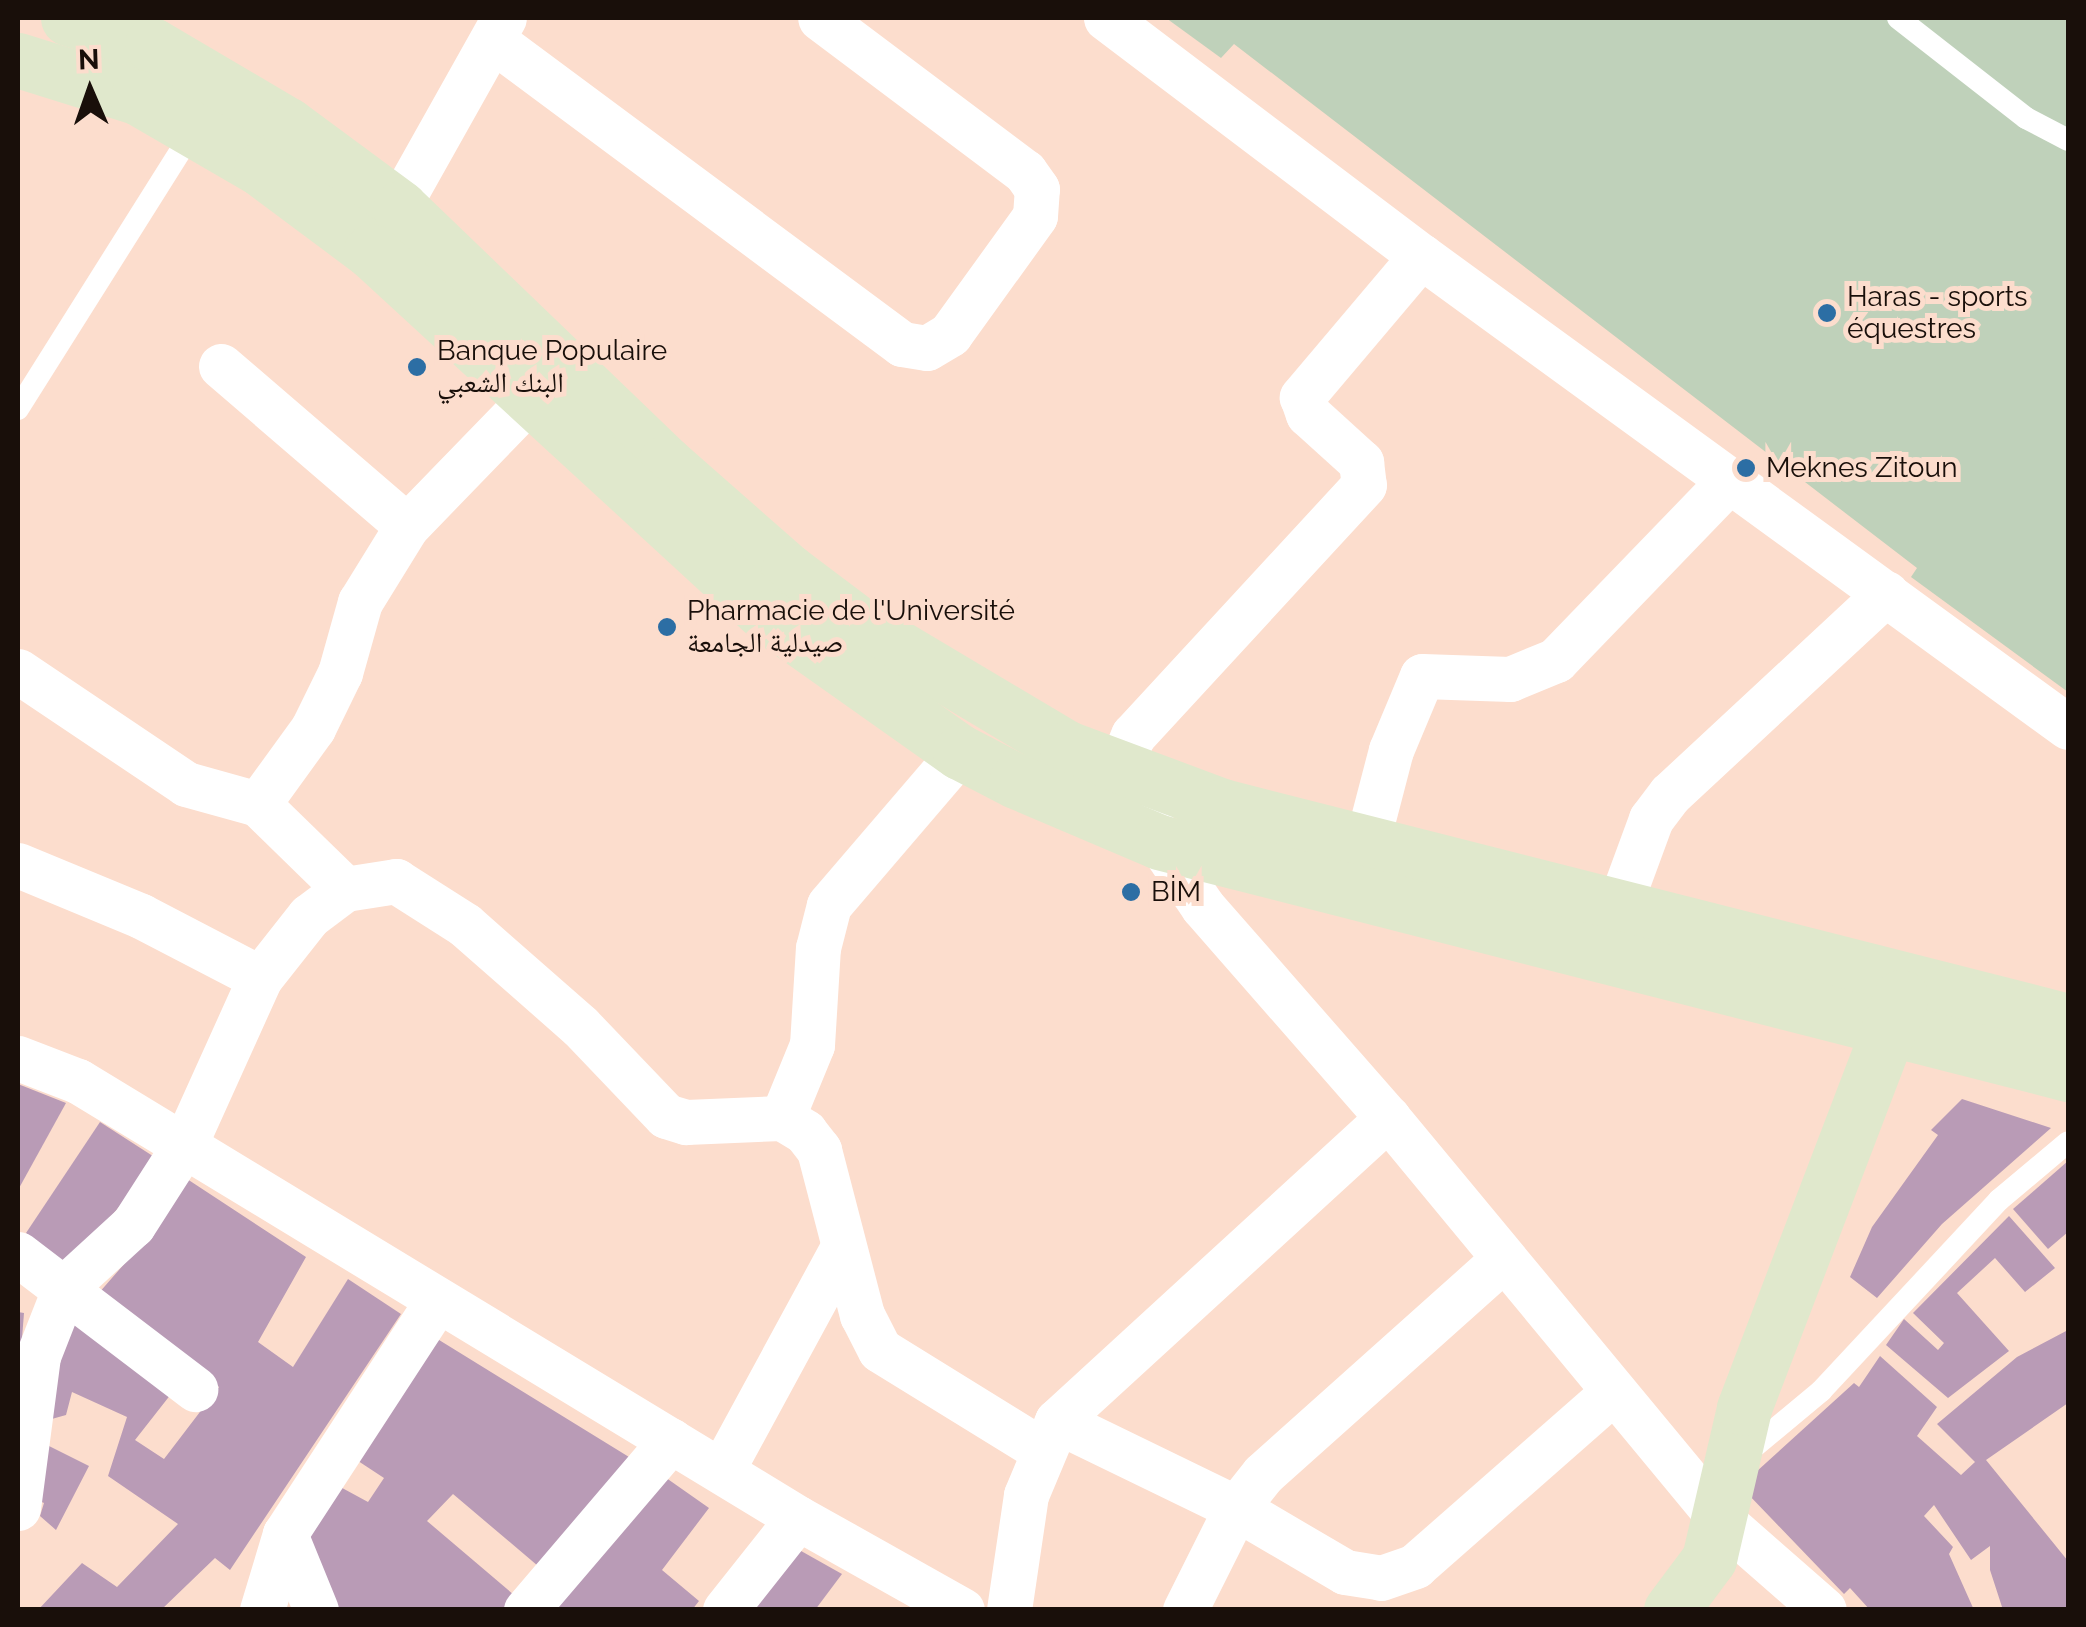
<!DOCTYPE html>
<html>
<head>
<meta charset="utf-8">
<style>
	body { margin:0 }
	#map { position:relative; width:2086px; height:1627px; overflow:hidden; background:#fcddcd; font-family:Raleway,"Noto Naskh Arabic",sans-serif }
	div>[style] { position:absolute }
	.green>* { inset:0; background:#bfd1ba }
	.building>* { inset:0; background:#b99bb6 }
	.lane>* { height:22px; margin:-11px; padding:0 11px; transform-origin:11px; border-radius:11px; background:#fff }
	.street>* { height:45px; margin:-22.5px; padding:0 22.5px; transform-origin:22.5px; border-radius:22.5px; background:#fff }
	.secondary>* { height:55px; margin:-27.5px; padding:0 27.5px; transform-origin:27.5px; border-radius:27.5px; background:#e0e8cc }
	.dots>* { width:28px; height:28px; translate:-50% -50%; box-sizing:border-box; border:5px solid #fcddcd; border-radius:50% }
	span { translate:-50% -50%; white-space:nowrap; text-align:center; line-height:1.15; -webkit-text-stroke:10px #fcddcd; paint-order:stroke }
	.poi-label { font-size:28px; color:#190f0a }
	.left { translate:0 -50%; text-align:left }
	.frame { position:absolute; inset:0; border:20px solid #190f0a; pointer-events:none }
	.north { position:absolute; left:40px; top:40px; width:100px; height:100px; -webkit-text-stroke:8px #fcddcd; paint-order:stroke; rotate:358deg; font-size:28px; font-weight:700; line-height:40px; text-align:center; color:#190f0a }
	.north::after { content:''; display:block; margin:auto; width:35px; height:45px; background:#190f0a; clip-path:polygon(50% 0,100% 100%,50% 72%,0 100%) }
</style>
</head>
<body>
<div id="map">
	<div class="green">
		<div style="clip-path:polygon(1166px 18px,2068px 18px,2068px 692px,1911px 577px,1917px 568px,1234px 44px,1221px 58px)"></div>
	</div>
	<div class="building">
		<div style="clip-path:polygon(18px 1084px,66px 1103px,18px 1190px)"></div>
		<div style="clip-path:polygon(1962px 1099px,2051px 1128px,1942px 1224px,1877px 1298px,1850px 1277px,1872px 1227px,1938px 1135px,1931px 1130px)"></div>
		<div style="clip-path:polygon(100px 1122px,159px 1160px,67px 1268px,26px 1233px)"></div>
		<div style="clip-path:polygon(2068px 1161px,2068px 1232px,2048px 1249px,2013px 1209px)"></div>
		<div style="clip-path:polygon(181px 1175px,306px 1257px,258px 1342px,293px 1367px,348px 1279px,401px 1314px,230px 1570px,215px 1558px,161px 1610px,38px 1610px,82px 1563px,117px 1587px,178px 1524px,108px 1476px,127px 1417px,72px 1392px,66px 1415px,41px 1422px,74px 1313px,175px 1389px,135px 1440px,164px 1459px,219px 1387px,98px 1294px,139px 1247px)"></div>
		<div style="clip-path:polygon(2009px 1216px,2055px 1268px,2025px 1292px,1995px 1258px,1957px 1293px,2009px 1351px,1948px 1398px,1886px 1345px,1904px 1319px,1938px 1350px,1944px 1343px,1913px 1313px)"></div>
		<div style="clip-path:polygon(18px 1312px,24px 1313px,20px 1364px,18px 1364px)"></div>
		<div style="clip-path:polygon(2068px 1330px,2068px 1403px,1986px 1460px,2068px 1561px,2068px 1610px,2003px 1610px,1990px 1570px,1990px 1546px,1971px 1560px,1934px 1505px,1924px 1516px,1953px 1547px,1949px 1554px,1974px 1610px,1870px 1610px,1850px 1588px,1844px 1594px,1746px 1492px,1756px 1472px,1854px 1383px,1859px 1387px,1880px 1356px,1937px 1407px,1917px 1436px,1961px 1475px,1975px 1462px,1937px 1424px,2017px 1357px)"></div>
		<div style="clip-path:polygon(431px 1335px,629px 1457px,538px 1566px,453px 1494px,427px 1521px,514px 1595px,502px 1610px,336px 1610px,305px 1524px,333px 1483px,368px 1502px,384px 1478px,349px 1455px)"></div>
		<div style="clip-path:polygon(47px 1445px,89px 1466px,56px 1530px,40px 1516px,44px 1503px,35px 1499px)"></div>
		<div style="clip-path:polygon(662px 1475px,709px 1508px,662px 1570px,699px 1601px,692px 1610px,547px 1610px)"></div>
		<div style="clip-path:polygon(794px 1547px,842px 1574px,815px 1610px,745px 1610px)"></div>
	</div>
	<div class="lane">
		<div style="left:1898px;top:18px;width:162px;rotate:38deg"></div>
		<div style="left:2026px;top:118px;width:47px;rotate:27.6deg"></div>
		<div style="left:18px;top:409px;width:331px;rotate:-57.8deg"></div>
		<div style="left:1743px;top:1456px;width:102px;rotate:-39.8deg"></div>
		<div style="left:1821px;top:1391px;width:261px;rotate:-47deg"></div>
		<div style="left:1999px;top:1200px;width:90px;rotate:-40deg"></div>
	</div>
	<div class="street">
		<div style="left:1106px;top:18px;width:395px;rotate:37.1deg"></div>
		<div style="left:1421px;top:256px;width:800px;rotate:36.05deg"></div>
		<div style="left:494px;top:41px;width:508px;rotate:36.6deg"></div>
		<div style="left:902px;top:344px;width:25px;rotate:9deg"></div>
		<div style="left:927px;top:348px;width:27px;rotate:-31deg"></div>
		<div style="left:950px;top:334px;width:145px;rotate:-54.2deg"></div>
		<div style="left:1035px;top:216px;width:27px;rotate:-86deg"></div>
		<div style="left:1037px;top:189px;width:21px;rotate:-125deg"></div>
		<div style="left:1025px;top:172px;width:256px;rotate:-143.1deg"></div>
		<div style="left:381px;top:237px;width:251px;rotate:-60.7deg"></div>
		<div style="left:1421px;top:256px;width:185px;rotate:130.2deg"></div>
		<div style="left:1302px;top:397px;width:18px;rotate:71deg"></div>
		<div style="left:1308px;top:414px;width:72px;rotate:42.2deg"></div>
		<div style="left:1361px;top:462px;width:23px;rotate:83deg"></div>
		<div style="left:1364px;top:485px;width:340px;rotate:132.7deg"></div>
		<div style="left:1133px;top:735px;width:18px;rotate:112deg"></div>
		<div style="left:1126px;top:752px;width:27px;rotate:77deg"></div>
		<div style="left:1132px;top:778px;width:69px;rotate:67.1deg"></div>
		<div style="left:1159px;top:842px;width:78px;rotate:55.9deg"></div>
		<div style="left:1203px;top:907px;width:281px;rotate:48.8deg"></div>
		<div style="left:1388px;top:1118px;width:521px;rotate:50.38deg"></div>
		<div style="left:1720px;top:1519px;width:138px;rotate:41.2deg"></div>
		<div style="left:221px;top:366px;width:245px;rotate:40.7deg"></div>
		<div style="left:18px;top:671px;width:202px;rotate:33.9deg"></div>
		<div style="left:186px;top:784px;width:75px;rotate:15.5deg"></div>
		<div style="left:258px;top:804px;width:94px;rotate:-54.1deg"></div>
		<div style="left:313px;top:728px;width:61px;rotate:-63.9deg"></div>
		<div style="left:340px;top:673px;width:74px;rotate:-74.3deg"></div>
		<div style="left:360px;top:602px;width:89px;rotate:-58.3deg"></div>
		<div style="left:407px;top:526px;width:177px;rotate:-45.9deg"></div>
		<div style="left:258px;top:804px;width:122px;rotate:44.3deg"></div>
		<div style="left:1367px;top:842px;width:95px;rotate:-75.4deg"></div>
		<div style="left:1391px;top:750px;width:80px;rotate:-67.3deg"></div>
		<div style="left:1422px;top:676px;width:88px;rotate:2deg"></div>
		<div style="left:1510px;top:679px;width:50px;rotate:-22.4deg"></div>
		<div style="left:1556px;top:660px;width:250px;rotate:-46deg"></div>
		<div style="left:18px;top:865px;width:133px;rotate:22.5deg"></div>
		<div style="left:141px;top:916px;width:134px;rotate:27.5deg"></div>
		<div style="left:1619px;top:906px;width:93px;rotate:-69.8deg"></div>
		<div style="left:1651px;top:819px;width:31px;rotate:-53deg"></div>
		<div style="left:1670px;top:794px;width:295px;rotate:-42.9deg"></div>
		<div style="left:18px;top:1058px;width:64px;rotate:21deg"></div>
		<div style="left:78px;top:1081px;width:842px;rotate:31.26deg"></div>
		<div style="left:798px;top:1518px;width:188px;rotate:29.3deg"></div>
		<div style="left:782px;top:1118px;width:79px;rotate:-67.7deg"></div>
		<div style="left:812px;top:1045px;width:97px;rotate:-86.5deg"></div>
		<div style="left:818px;top:948px;width:44px;rotate:-75.7deg"></div>
		<div style="left:829px;top:905px;width:201px;rotate:-49.4deg"></div>
		<div style="left:18px;top:1254px;width:223px;rotate:37.3deg"></div>
		<div style="left:1057px;top:1421px;width:199px;rotate:25.9deg"></div>
		<div style="left:1236px;top:1508px;width:126px;rotate:30.4deg"></div>
		<div style="left:1345px;top:1572px;width:36px;rotate:9deg"></div>
		<div style="left:1381px;top:1578px;width:36px;rotate:-19deg"></div>
		<div style="left:1415px;top:1566px;width:262px;rotate:-41.3deg"></div>
		<div style="left:722px;top:1470px;width:254px;rotate:-61.5deg"></div>
		<div style="left:18px;top:1508px;width:153px;rotate:-82.5deg"></div>
		<div style="left:38px;top:1356px;width:74px;rotate:-68.6deg"></div>
		<div style="left:65px;top:1287px;width:92px;rotate:-42.4deg"></div>
		<div style="left:133px;top:1225px;width:96px;rotate:-57.3deg"></div>
		<div style="left:185px;top:1144px;width:182px;rotate:-65.7deg"></div>
		<div style="left:260px;top:978px;width:79px;rotate:-51.7deg"></div>
		<div style="left:309px;top:916px;width:45px;rotate:-36.9deg"></div>
		<div style="left:345px;top:889px;width:52px;rotate:-8.9deg"></div>
		<div style="left:396px;top:881px;width:82px;rotate:32.5deg"></div>
		<div style="left:465px;top:925px;width:153px;rotate:41.3deg"></div>
		<div style="left:580px;top:1026px;width:124px;rotate:46.3deg"></div>
		<div style="left:666px;top:1116px;width:21px;rotate:17deg"></div>
		<div style="left:686px;top:1122px;width:96px;rotate:-2.4deg"></div>
		<div style="left:782px;top:1118px;width:27px;rotate:31deg"></div>
		<div style="left:805px;top:1132px;width:23px;rotate:52deg"></div>
		<div style="left:819px;top:1150px;width:171px;rotate:75.4deg"></div>
		<div style="left:862px;top:1315px;width:39px;rotate:63deg"></div>
		<div style="left:880px;top:1350px;width:190px;rotate:31.7deg"></div>
		<div style="left:285px;top:1534px;width:82px;rotate:67.8deg"></div>
		<div style="left:262px;top:1610px;width:79px;rotate:-73.2deg"></div>
		<div style="left:285px;top:1534px;width:277px;rotate:-56.9deg"></div>
		<div style="left:526px;top:1610px;width:223px;rotate:-49.5deg"></div>
		<div style="left:725px;top:1610px;width:117px;rotate:-51.6deg"></div>
		<div style="left:1009px;top:1610px;width:116px;rotate:-81.6deg"></div>
		<div style="left:1026px;top:1495px;width:80px;rotate:-67.3deg"></div>
		<div style="left:1057px;top:1421px;width:449px;rotate:-42.5deg"></div>
		<div style="left:1185px;top:1610px;width:114px;rotate:-63.4deg"></div>
		<div style="left:1236px;top:1508px;width:43px;rotate:-51.5deg"></div>
		<div style="left:1263px;top:1474px;width:319px;rotate:-41.8deg"></div>
	</div>
	<div class="secondary">
		<div style="left:68px;top:18px;width:88px;rotate:17.8deg"></div>
		<div style="left:152px;top:45px;width:158px;rotate:30.5deg"></div>
		<div style="left:288px;top:125px;width:139px;rotate:36.5deg"></div>
		<div style="left:400px;top:208px;width:368px;rotate:43.9deg"></div>
		<div style="left:665px;top:463px;width:164px;rotate:41.3deg"></div>
		<div style="left:788px;top:571px;width:86px;rotate:37deg"></div>
		<div style="left:857px;top:623px;width:244px;rotate:30.8deg"></div>
		<div style="left:1067px;top:748px;width:165px;rotate:20.5deg"></div>
		<div style="left:1222px;top:806px;width:873px;rotate:14.26deg"></div>
		<div style="left:18px;top:60px;width:125px;rotate:17.3deg"></div>
		<div style="left:137px;top:97px;width:143px;rotate:30.1deg"></div>
		<div style="left:261px;top:169px;width:137px;rotate:36.7deg"></div>
		<div style="left:371px;top:251px;width:541px;rotate:42.6deg"></div>
		<div style="left:769px;top:617px;width:234px;rotate:35.3deg"></div>
		<div style="left:960px;top:752px;width:63px;rotate:27.4deg"></div>
		<div style="left:1016px;top:781px;width:155px;rotate:23.1deg"></div>
		<div style="left:1159px;top:842px;width:938px;rotate:14.32deg"></div>
		<div style="left:1671px;top:1610px;width:64px;rotate:-53.3deg"></div>
		<div style="left:1709px;top:1559px;width:155px;rotate:-76.9deg"></div>
		<div style="left:1744px;top:1408px;width:440px;rotate:-69.1deg"></div>
	</div>
	<div class="dots">
		<div style="left:1827px;top:313px;background:#2c6ea4"></div>
		<div style="left:417px;top:367px;background:#2c6ea4"></div>
		<div style="left:1746px;top:468px;background:#2c6ea4"></div>
		<div style="left:667px;top:627px;background:#2c6ea4"></div>
		<div style="left:1131px;top:892px;background:#2c6ea4"></div>
	</div>
	<div class="poi-label">
		<span class="left" style="left:1847px;top:313px">Haras - sports<br>équestres</span>
		<span class="left" style="left:437px;top:367px">Banque Populaire<br>البنك الشعبي</span>
		<span class="left" style="left:1766px;top:468px">Meknes Zitoun</span>
		<span class="left" style="left:687px;top:627px">Pharmacie de l'Université<br>صيدلية الجامعة</span>
		<span class="left" style="left:1151px;top:892px">BİM</span>
	</div>
	<div class="frame"></div>
	<div class="north">N</div>
</div>
</body>
</html>
